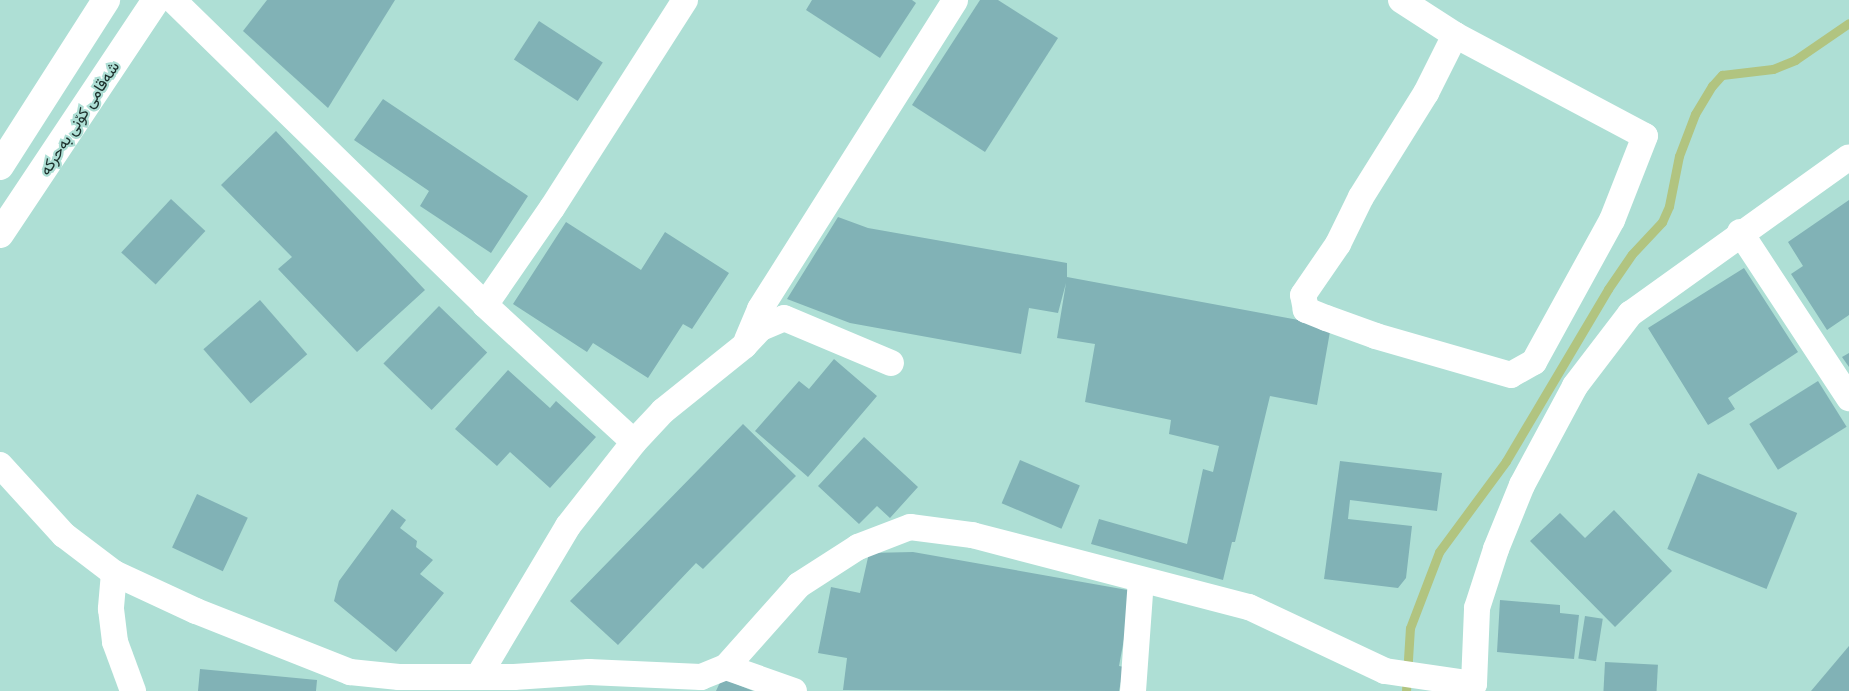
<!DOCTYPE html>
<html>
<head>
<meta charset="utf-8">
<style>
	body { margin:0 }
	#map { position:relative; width:1849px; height:691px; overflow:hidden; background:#aedfd5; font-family:"Exo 2",Vazirmatn,sans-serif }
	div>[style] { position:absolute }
	.stream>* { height:9px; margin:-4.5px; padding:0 4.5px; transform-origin:4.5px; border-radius:4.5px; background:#b1c480 }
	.building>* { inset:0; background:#81b2b6; transform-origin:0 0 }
	.street>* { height:26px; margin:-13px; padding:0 13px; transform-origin:13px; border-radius:13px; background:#fff }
	.secondary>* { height:28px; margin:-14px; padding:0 14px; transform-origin:14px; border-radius:14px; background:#fff }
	span { translate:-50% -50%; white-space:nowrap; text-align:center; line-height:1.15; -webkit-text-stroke:4.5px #aedfd5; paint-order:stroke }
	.street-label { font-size:16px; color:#1d302c }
</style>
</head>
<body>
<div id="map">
	<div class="stream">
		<div style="left:1406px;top:691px;width:63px;rotate:-86.4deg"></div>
		<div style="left:1410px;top:628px;width:81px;rotate:-69.1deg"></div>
		<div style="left:1439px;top:552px;width:113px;rotate:-53.6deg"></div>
		<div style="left:1506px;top:461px;width:200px;rotate:-59.3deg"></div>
		<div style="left:1608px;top:289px;width:42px;rotate:-55.6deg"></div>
		<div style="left:1632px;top:254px;width:44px;rotate:-46.8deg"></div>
		<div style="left:1662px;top:222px;width:17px;rotate:-66deg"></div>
		<div style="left:1669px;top:206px;width:51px;rotate:-78.7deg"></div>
		<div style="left:1679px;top:156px;width:45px;rotate:-69.1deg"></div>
		<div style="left:1695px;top:114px;width:33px;rotate:-59deg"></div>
		<div style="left:1712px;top:86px;width:15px;rotate:-48deg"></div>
		<div style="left:1722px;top:75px;width:51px;rotate:-6.7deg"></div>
		<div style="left:1773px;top:69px;width:24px;rotate:-22deg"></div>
		<div style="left:1795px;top:60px;width:65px;rotate:-34.4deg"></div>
	</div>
	<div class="building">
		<div style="clip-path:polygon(267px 0,395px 0,328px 108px,243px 31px)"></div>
		<div style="clip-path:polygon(812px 0,912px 0,916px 3px,880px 58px,806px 10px)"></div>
		<div style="clip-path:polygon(980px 0,998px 0,1058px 38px,985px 152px,912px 105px)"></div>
		<div style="left:539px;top:21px;width:76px;height:46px;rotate:33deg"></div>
		<div style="clip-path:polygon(383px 99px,528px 196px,491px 253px,420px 206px,429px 191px,354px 140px)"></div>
		<div style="clip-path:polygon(276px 131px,425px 290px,357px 352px,278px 269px,292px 257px,221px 185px)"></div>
		<div style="left:171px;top:199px;width:47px;height:73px;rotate:43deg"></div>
		<div style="clip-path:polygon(1849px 200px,1849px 315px,1827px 330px,1791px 274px,1803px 266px,1788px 242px)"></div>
		<div style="clip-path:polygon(838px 217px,868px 228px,1067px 263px,1067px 277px,1331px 326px,1317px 405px,1270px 396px,1235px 542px,1232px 542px,1223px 580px,1091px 544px,1099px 519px,1187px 544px,1203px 469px,1213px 472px,1219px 446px,1169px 434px,1171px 420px,1085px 402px,1095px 344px,1057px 338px,1066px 283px,1058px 313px,1029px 308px,1021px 354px,850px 323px,787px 299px)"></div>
		<div style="clip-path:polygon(566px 222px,641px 270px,665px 232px,729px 273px,692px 329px,683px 324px,648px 378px,593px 343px,587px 352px,513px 304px)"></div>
		<div style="clip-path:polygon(1744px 268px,1798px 352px,1728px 398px,1735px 409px,1708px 425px,1648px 328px)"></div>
		<div style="left:260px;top:300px;width:72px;height:75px;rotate:49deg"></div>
		<div style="left:439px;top:306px;width:67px;height:80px;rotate:44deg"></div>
		<div style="clip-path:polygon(1849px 353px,1849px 367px,1842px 357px)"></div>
		<div style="clip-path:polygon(834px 359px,877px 396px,808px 477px,755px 431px,799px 381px,809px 389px)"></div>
		<div style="clip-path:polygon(508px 370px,550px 408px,556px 401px,596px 437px,550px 488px,510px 452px,497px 466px,455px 429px)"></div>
		<div style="left:1818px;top:381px;width:54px;height:81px;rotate:58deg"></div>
		<div style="clip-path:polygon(743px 424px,796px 476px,703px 569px,696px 563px,618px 645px,570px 601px)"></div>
		<div style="clip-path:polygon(864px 437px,918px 487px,890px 518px,877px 506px,859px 524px,818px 486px)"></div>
		<div style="left:1020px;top:460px;width:65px;height:47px;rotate:23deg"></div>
		<div style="clip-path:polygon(1340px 461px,1442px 473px,1437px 511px,1350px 500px,1348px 519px,1412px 526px,1406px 578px,1398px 588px,1324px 579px)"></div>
		<div style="left:1698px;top:473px;width:107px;height:82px;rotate:22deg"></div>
		<div style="left:197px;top:494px;width:56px;height:59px;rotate:25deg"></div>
		<div style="clip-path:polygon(392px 509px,406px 520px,400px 528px,417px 541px,416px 547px,433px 560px,420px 574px,444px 593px,396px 652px,334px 601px,339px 581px)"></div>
		<div style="clip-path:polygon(1614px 510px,1672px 571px,1615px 627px,1530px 541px,1560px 513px,1585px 538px)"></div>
		<div style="clip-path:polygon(913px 552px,1133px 591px,1119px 666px,1124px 667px,1119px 691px,843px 690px,847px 658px,818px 653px,831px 587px,860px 593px,869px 553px)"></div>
		<div style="clip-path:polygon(1500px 600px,1560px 605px,1560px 613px,1579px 615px,1574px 659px,1497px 652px)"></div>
		<div style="left:1585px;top:616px;width:18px;height:43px;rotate:9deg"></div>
		<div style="clip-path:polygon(1849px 646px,1849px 691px,1811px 691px)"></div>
		<div style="left:1605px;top:662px;width:53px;height:29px;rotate:3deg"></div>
		<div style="clip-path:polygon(200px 669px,317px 680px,316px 691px,198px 691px)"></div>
		<div style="clip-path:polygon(722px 678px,753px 691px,716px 691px)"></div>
	</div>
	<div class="street">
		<div style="left:173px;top:0;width:436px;rotate:44.3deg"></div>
		<div style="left:485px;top:305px;width:202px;rotate:42.6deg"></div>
		<div style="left:1401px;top:0;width:64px;rotate:32.9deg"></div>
		<div style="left:1455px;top:35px;width:215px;rotate:28deg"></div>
		<div style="left:1645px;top:136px;width:90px;rotate:111.4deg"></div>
		<div style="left:1612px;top:220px;width:162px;rotate:118.8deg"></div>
		<div style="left:1534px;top:362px;width:26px;rotate:151deg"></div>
		<div style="left:1511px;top:375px;width:141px;rotate:-163.9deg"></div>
		<div style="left:1376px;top:336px;width:53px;rotate:-160.2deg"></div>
		<div style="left:1326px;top:318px;width:22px;rotate:-158deg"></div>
		<div style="left:1306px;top:310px;width:15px;rotate:-101deg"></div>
		<div style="left:1303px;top:295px;width:62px;rotate:-55.5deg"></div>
		<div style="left:1338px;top:244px;width:52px;rotate:-63.9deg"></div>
		<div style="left:1361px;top:197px;width:123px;rotate:-58deg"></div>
		<div style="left:1426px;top:93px;width:65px;rotate:-63.4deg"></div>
		<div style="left:1740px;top:232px;width:199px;rotate:56.7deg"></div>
		<div style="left:485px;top:305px;width:118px;rotate:-55.4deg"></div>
		<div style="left:552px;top:208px;width:247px;rotate:-57.4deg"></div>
		<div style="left:747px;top:340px;width:34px;rotate:-67deg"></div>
		<div style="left:760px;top:309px;width:365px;rotate:-57.7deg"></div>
		<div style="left:0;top:465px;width:95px;rotate:47.6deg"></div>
		<div style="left:64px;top:535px;width:63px;rotate:37.2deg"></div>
		<div style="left:114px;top:573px;width:90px;rotate:24.9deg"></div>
		<div style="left:196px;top:611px;width:166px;rotate:21.6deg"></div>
		<div style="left:350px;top:672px;width:49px;rotate:5.8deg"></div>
		<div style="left:399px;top:677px;width:115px"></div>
		<div style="left:514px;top:677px;width:75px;rotate:-3.8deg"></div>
		<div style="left:589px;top:672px;width:112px;rotate:2.6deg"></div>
		<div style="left:701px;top:677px;width:27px;rotate:-22deg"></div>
		<div style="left:726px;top:667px;width:110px;rotate:-48.3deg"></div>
		<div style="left:799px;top:585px;width:70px;rotate:-32.8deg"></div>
		<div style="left:858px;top:547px;width:56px;rotate:-21deg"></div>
		<div style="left:910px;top:527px;width:63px;rotate:7.4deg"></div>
		<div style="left:972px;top:535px;width:286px;rotate:14.6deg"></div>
		<div style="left:1249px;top:607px;width:150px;rotate:25.2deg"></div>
		<div style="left:1385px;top:671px;width:90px;rotate:8.3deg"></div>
		<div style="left:1474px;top:684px;width:76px;rotate:-87.7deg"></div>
		<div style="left:1477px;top:608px;width:62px;rotate:-72.1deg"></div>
		<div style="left:1496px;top:549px;width:69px;rotate:-67.9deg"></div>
		<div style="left:1522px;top:485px;width:112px;rotate:-61.8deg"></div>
		<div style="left:1575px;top:386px;width:91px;rotate:-52.6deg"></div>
		<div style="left:1630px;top:314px;width:269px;rotate:-35.6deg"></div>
		<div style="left:114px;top:573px;width:36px;rotate:95deg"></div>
		<div style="left:111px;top:609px;width:33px;rotate:83deg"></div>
		<div style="left:115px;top:642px;width:52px;rotate:69.8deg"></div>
		<div style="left:726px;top:667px;width:72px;rotate:19.4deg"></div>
		<div style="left:478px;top:677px;width:176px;rotate:-59.2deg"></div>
		<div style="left:568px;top:526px;width:107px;rotate:-51.8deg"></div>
		<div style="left:634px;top:442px;width:42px;rotate:-46.9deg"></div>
		<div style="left:663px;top:411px;width:104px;rotate:-38.7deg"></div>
		<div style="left:744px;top:346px;width:25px;rotate:-47deg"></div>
		<div style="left:761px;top:328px;width:25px;rotate:-23deg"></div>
		<div style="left:784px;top:318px;width:116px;rotate:22.8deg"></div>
		<div style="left:1133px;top:691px;width:111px;rotate:-85.9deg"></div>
	</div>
	<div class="secondary">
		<div style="left:0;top:166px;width:197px;rotate:-57.4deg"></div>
		<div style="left:0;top:234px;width:281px;rotate:-56.3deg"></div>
	</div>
	<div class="street-label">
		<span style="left:79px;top:118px;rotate:-57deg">شەقامی کۆنی بەحرکە</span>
	</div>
</div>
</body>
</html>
